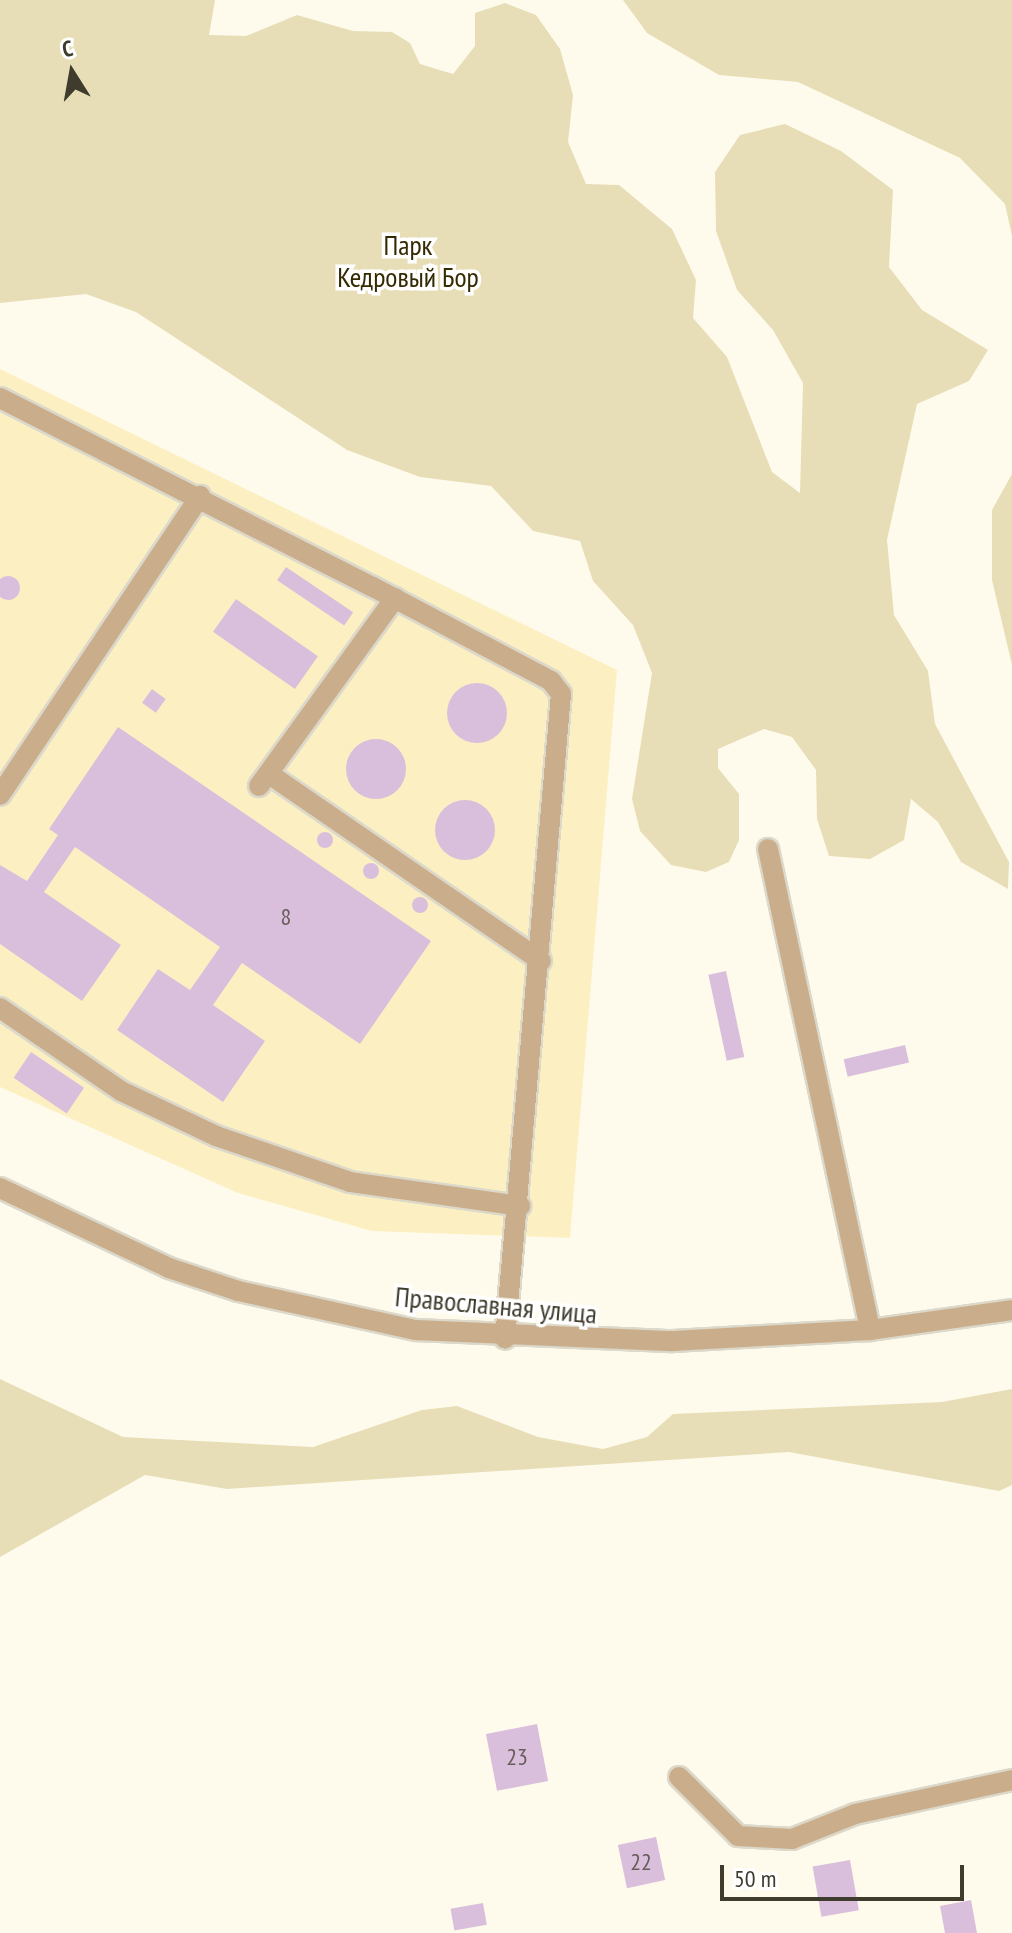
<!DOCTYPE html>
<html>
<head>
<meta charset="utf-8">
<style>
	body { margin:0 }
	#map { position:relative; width:1012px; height:1933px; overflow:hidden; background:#fffbec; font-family:"PT Sans Narrow",sans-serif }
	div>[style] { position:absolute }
	.built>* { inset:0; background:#fcf0c3 }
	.green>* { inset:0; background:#e7deb8 }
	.building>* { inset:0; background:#dabfdd; transform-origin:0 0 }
	.round { border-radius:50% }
	.roads { filter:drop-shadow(2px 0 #dcd8ca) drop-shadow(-2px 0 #dcd8ca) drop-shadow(0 2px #dcd8ca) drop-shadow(0 -2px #dcd8ca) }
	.minor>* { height:20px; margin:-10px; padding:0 10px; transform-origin:10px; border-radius:10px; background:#caae8b }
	span { translate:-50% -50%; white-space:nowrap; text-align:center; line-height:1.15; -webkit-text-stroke:7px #fff; paint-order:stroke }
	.number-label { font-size:24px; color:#665c59 }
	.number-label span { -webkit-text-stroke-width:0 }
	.park-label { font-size:28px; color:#342a01 }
	.street-label { font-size:28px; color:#3f3b2d }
	.north { position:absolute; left:32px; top:32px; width:80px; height:80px; -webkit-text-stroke:6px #fff; paint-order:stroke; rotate:349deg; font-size:22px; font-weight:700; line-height:32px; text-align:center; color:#3f3b2d }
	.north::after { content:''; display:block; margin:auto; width:28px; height:36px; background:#3f3b2d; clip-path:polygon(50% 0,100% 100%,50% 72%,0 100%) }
	.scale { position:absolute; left:720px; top:1865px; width:244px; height:36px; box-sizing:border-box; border:4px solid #3f3b2d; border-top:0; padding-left:10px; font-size:24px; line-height:28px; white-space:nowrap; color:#3f3b2d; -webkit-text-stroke:6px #fff; paint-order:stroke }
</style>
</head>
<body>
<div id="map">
	<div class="built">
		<div style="clip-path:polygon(0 369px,617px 670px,570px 1238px,372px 1231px,238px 1193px,0 1087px)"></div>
	</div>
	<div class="green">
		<div style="clip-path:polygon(0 0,215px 0,209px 35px,246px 36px,297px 15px,353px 31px,392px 32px,410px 43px,420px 64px,453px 74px,475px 46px,475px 13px,505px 3px,536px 15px,560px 49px,573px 95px,568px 142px,586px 184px,619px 185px,672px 229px,696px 280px,693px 318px,727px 357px,772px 472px,800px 493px,803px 383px,773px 330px,737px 290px,716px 231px,715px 172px,740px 135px,785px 124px,841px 151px,893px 190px,889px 267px,922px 310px,988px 350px,969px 381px,917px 404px,887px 540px,894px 615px,928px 671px,935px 724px,1009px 862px,1008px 889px,961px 862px,938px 822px,911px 799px,904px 840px,870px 859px,829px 856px,817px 819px,816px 770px,792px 737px,764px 729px,718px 749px,718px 768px,739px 794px,739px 840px,729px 862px,706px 872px,671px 865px,640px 831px,632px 799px,652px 673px,633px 625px,593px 581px,580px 541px,533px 531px,491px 486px,420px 477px,347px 450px,136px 312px,86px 294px,0 303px)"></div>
		<div style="clip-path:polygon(623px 0,1012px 0,1012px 236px,1005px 204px,960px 158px,798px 82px,719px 75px,647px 33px)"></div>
		<div style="clip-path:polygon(1012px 474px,1012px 665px,992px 580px,992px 510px)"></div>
		<div style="clip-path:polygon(0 1379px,123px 1437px,313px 1447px,422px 1410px,457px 1406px,538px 1437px,603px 1449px,647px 1437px,673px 1414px,942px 1402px,1012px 1389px,1012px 1485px,999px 1491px,789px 1452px,227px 1489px,145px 1475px,0 1557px)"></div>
	</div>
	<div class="building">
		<div style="left:286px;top:567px;width:81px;height:16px;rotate:34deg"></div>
		<div class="round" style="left:-4px;top:576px;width:24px;height:24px"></div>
		<div style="left:236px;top:599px;width:100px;height:40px;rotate:35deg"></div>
		<div class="round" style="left:447px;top:683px;width:60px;height:60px"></div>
		<div style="left:152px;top:689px;width:17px;height:17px;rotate:36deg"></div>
		<div style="clip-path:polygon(118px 727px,431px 941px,360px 1044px,242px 963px,213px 1005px,265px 1041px,223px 1102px,117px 1030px,158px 969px,190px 990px,220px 947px,75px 847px,44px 892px,121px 945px,82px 1001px,0 944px,0 865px,27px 881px,58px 835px,49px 829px)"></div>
		<div class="round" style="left:346px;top:739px;width:60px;height:60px"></div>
		<div class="round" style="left:435px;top:800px;width:60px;height:60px"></div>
		<div class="round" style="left:317px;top:832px;width:16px;height:16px"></div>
		<div class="round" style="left:363px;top:863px;width:16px;height:16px"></div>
		<div class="round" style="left:412px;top:897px;width:16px;height:16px"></div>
		<div style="left:726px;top:971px;width:88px;height:18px;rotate:78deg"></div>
		<div style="left:905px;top:1045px;width:18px;height:63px;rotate:77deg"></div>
		<div style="left:31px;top:1052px;width:64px;height:31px;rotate:34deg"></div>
		<div style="left:537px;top:1724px;width:58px;height:52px;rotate:79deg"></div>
		<div style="left:656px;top:1837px;width:44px;height:39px;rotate:78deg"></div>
		<div style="left:850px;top:1860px;width:51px;height:38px;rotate:80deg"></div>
		<div style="clip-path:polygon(971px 1900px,977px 1933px,945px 1933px,940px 1906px)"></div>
		<div style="left:483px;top:1903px;width:22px;height:33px;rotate:80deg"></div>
	</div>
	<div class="roads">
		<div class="minor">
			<div style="left:0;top:398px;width:418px;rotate:26.9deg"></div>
			<div style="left:373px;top:587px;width:201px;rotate:27.8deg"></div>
			<div style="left:551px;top:681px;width:16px;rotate:52deg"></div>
			<div style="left:561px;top:694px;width:647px;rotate:94.96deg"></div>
			<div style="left:269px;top:774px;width:330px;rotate:34.5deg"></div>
			<div style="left:259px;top:786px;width:232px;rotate:-54.1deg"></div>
			<div style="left:0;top:795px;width:360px;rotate:-56.2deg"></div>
			<div style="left:768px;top:849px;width:492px;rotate:78deg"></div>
			<div style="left:0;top:1008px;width:147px;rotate:34.4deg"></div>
			<div style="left:121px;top:1091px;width:105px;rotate:25.3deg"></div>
			<div style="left:216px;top:1136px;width:142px;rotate:18.9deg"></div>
			<div style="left:350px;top:1182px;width:172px;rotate:8deg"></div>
			<div style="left:0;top:1188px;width:187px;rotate:25.3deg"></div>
			<div style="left:169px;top:1268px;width:73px;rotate:18.4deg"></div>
			<div style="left:238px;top:1291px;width:182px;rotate:12.4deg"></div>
			<div style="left:416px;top:1330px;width:257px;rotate:2.5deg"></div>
			<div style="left:673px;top:1341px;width:197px;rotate:-3.2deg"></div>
			<div style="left:870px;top:1330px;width:143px;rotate:-8deg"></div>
			<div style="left:679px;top:1777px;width:83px;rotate:45deg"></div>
			<div style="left:738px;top:1836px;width:54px;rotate:3.2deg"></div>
			<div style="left:792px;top:1839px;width:68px;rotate:-21.6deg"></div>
			<div style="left:855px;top:1814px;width:161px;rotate:-12.2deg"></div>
		</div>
	</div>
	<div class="number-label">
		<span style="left:286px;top:917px">8</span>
		<span style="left:517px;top:1757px">23</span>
		<span style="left:641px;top:1862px">22</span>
	</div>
	<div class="park-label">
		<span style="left:408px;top:261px">Парк<br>Кедровый Бор</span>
	</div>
	<div class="street-label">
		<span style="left:496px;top:1305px;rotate:5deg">Православная улица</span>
	</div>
	<div class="north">С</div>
	<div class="scale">50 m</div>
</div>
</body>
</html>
